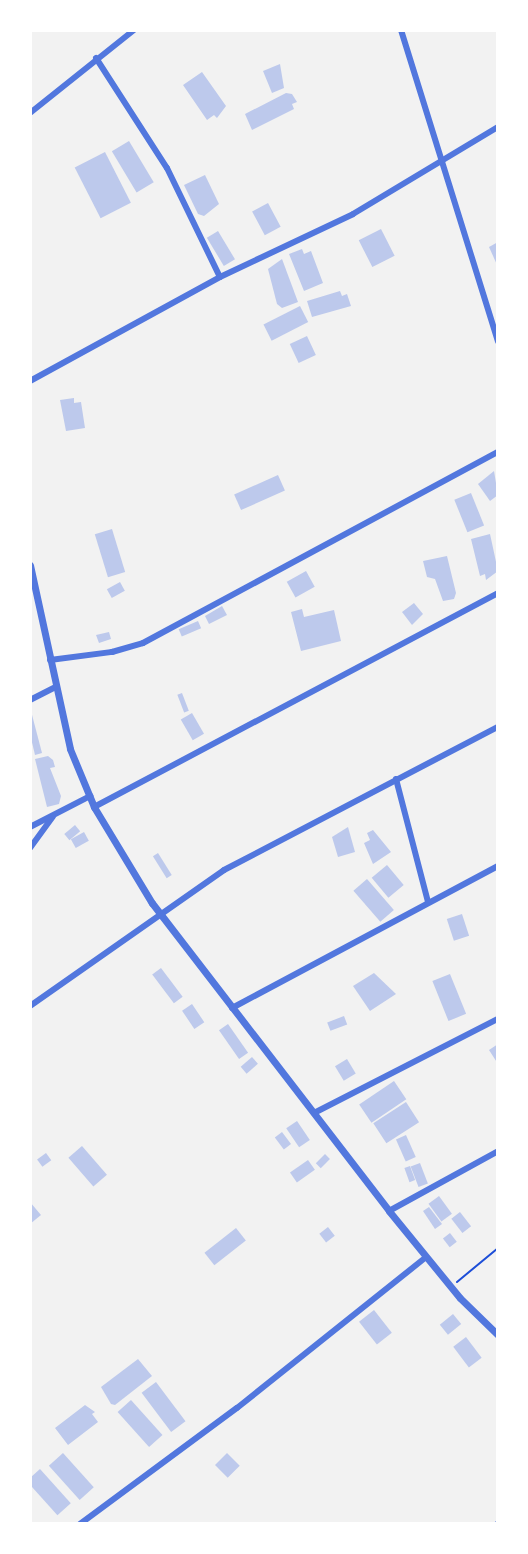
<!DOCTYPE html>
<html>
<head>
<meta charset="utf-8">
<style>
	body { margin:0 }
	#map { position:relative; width:528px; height:1554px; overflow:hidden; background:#f2f2f2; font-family:"IBM Plex Sans",sans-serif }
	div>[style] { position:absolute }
	.building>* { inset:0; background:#bdc9ec; transform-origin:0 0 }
	.path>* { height:2px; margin:-1px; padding:0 1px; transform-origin:1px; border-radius:1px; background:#1d4ed8 }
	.minor>* { height:6px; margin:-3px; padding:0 3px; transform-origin:3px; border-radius:3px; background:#5277de }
	.tertiary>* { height:7px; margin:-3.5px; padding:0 3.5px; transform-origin:3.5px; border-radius:3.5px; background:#5277de }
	span { translate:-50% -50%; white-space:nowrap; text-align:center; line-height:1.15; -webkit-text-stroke:5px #fff; paint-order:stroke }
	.frame { position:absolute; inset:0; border:32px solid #fff; pointer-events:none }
</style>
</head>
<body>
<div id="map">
	<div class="building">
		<div style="clip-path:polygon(280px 64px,284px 88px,272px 93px,263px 71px)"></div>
		<div style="clip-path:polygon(202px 72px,226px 106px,217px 118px,214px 115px,207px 120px,183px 85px)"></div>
		<div style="clip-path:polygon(286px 93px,292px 94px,297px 102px,292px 104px,294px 109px,252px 130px,245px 114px)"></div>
		<div style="left:129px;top:141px;width:48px;height:20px;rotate:59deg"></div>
		<div style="left:105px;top:152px;width:57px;height:34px;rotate:63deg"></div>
		<div style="clip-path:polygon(205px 175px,219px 204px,204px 216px,198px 214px,184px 185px)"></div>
		<div style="left:268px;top:203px;width:27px;height:18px;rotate:62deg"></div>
		<div style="left:381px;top:229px;width:30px;height:25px;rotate:63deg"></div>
		<div style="left:218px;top:231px;width:33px;height:13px;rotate:59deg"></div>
		<div style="clip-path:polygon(498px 242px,498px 267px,489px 247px)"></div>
		<div style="clip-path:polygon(302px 249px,304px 254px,311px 251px,323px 283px,304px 291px,289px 254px)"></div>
		<div style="clip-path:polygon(282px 259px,298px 302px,282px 308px,277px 304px,268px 269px)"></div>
		<div style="clip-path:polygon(340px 291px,342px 296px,347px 294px,351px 306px,312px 317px,307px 301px)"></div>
		<div style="left:300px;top:306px;width:18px;height:41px;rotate:63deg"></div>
		<div style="left:307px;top:336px;width:21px;height:19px;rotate:65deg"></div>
		<div style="clip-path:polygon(74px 398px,74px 403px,81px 402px,85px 428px,66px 431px,60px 400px)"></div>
		<div style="clip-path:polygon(494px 471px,498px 495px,490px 501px,478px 484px)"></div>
		<div style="left:278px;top:475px;width:17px;height:48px;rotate:66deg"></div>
		<div style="left:471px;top:493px;width:35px;height:18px;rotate:68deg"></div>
		<div style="left:112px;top:529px;width:45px;height:18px;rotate:73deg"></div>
		<div style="clip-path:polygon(490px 534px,498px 571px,486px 580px,485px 574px,480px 576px,471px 539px)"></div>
		<div style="clip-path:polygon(447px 556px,456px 593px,454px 599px,443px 601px,435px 579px,427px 577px,423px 561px)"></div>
		<div style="left:306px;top:571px;width:18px;height:22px;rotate:61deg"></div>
		<div style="left:120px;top:582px;width:10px;height:15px;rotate:61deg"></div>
		<div style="clip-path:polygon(414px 603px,423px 614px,412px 625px,402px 612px)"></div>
		<div style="clip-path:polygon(222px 606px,227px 615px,209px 624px,205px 616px)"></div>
		<div style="clip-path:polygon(302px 609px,304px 617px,334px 610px,341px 641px,301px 651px,291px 612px)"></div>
		<div style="left:198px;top:621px;width:8px;height:21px;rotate:67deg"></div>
		<div style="clip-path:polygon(109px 632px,111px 639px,99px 643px,96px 635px)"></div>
		<div style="left:182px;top:693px;width:19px;height:5px;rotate:69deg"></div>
		<div style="clip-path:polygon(31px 711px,42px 753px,35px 755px,30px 734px)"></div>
		<div style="left:192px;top:713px;width:24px;height:13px;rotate:60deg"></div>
		<div style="clip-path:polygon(48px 756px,53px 760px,55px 767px,50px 768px,61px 796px,59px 804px,47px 807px,35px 759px)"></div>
		<div style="left:75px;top:825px;width:8px;height:14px;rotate:50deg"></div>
		<div style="clip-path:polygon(348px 827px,355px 852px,338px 857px,332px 837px)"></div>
		<div style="clip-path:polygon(373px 830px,391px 852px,373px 864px,364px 843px,370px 840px,367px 833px)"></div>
		<div style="left:84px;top:832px;width:10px;height:15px;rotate:61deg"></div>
		<div style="left:158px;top:853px;width:26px;height:6px;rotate:58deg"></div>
		<div style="left:387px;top:865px;width:26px;height:20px;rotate:50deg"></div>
		<div style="left:367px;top:879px;width:41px;height:18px;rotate:49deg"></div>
		<div style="left:462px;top:914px;width:23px;height:16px;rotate:72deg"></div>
		<div style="left:161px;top:968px;width:36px;height:11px;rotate:53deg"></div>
		<div style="clip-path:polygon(374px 973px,396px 994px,370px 1011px,353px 986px)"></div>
		<div style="left:450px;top:974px;width:43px;height:19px;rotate:68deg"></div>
		<div style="left:192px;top:1004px;width:22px;height:12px;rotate:56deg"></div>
		<div style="left:344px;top:1016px;width:9px;height:18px;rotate:69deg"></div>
		<div style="left:228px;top:1024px;width:35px;height:11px;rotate:55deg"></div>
		<div style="clip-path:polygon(498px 1044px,498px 1064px,489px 1050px)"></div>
		<div style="left:252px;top:1057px;width:9px;height:15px;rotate:49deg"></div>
		<div style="left:347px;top:1059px;width:17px;height:14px;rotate:59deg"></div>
		<div style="left:394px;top:1081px;width:22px;height:42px;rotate:56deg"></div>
		<div style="left:406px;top:1102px;width:24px;height:39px;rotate:57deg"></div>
		<div style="left:297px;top:1121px;width:23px;height:13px;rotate:56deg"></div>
		<div style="left:282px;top:1132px;width:15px;height:9px;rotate:53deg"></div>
		<div style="left:406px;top:1135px;width:24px;height:11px;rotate:66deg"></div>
		<div style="left:82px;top:1146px;width:38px;height:18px;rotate:49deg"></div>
		<div style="left:46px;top:1153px;width:9px;height:11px;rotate:54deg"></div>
		<div style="left:325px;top:1154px;width:7px;height:13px;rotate:45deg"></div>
		<div style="left:308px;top:1160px;width:12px;height:22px;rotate:55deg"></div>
		<div style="left:420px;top:1163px;width:22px;height:10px;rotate:69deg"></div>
		<div style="left:410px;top:1166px;width:15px;height:6px;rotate:70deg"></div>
		<div style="left:439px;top:1196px;width:22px;height:13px;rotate:54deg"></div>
		<div style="clip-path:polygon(30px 1202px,41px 1215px,30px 1224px)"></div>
		<div style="clip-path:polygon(429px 1207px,442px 1224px,435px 1229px,423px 1211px)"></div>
		<div style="left:460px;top:1212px;width:18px;height:11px;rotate:52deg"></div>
		<div style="left:328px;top:1227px;width:11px;height:11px;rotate:52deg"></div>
		<div style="left:236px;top:1228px;width:16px;height:40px;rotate:52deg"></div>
		<div style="left:450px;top:1233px;width:11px;height:9px;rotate:52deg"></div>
		<div style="left:374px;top:1310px;width:29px;height:19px;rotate:52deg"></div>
		<div style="left:453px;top:1314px;width:13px;height:17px;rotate:51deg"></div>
		<div style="left:466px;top:1337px;width:26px;height:16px;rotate:53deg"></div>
		<div style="clip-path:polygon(138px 1359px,152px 1376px,115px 1405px,111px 1404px,101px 1387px)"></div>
		<div style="left:156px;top:1382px;width:49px;height:18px;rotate:53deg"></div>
		<div style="left:131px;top:1400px;width:47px;height:18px;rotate:48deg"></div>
		<div style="clip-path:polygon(85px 1405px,95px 1412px,92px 1414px,98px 1422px,68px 1445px,55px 1428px)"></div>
		<div style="left:63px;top:1453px;width:46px;height:19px;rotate:48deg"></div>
		<div style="left:227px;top:1453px;width:18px;height:17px;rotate:45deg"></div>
		<div style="left:40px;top:1469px;width:46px;height:18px;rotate:48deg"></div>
	</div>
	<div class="path">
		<div style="left:457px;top:1282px;width:53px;rotate:-39.7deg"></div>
	</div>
	<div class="minor">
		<div style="left:401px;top:30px;width:326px;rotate:72.7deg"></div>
		<div style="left:96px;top:58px;width:131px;rotate:57.2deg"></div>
		<div style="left:167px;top:168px;width:121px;rotate:64.1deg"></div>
		<div style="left:30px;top:113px;width:133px;rotate:-38.6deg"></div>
		<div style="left:30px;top:381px;width:217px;rotate:-28.7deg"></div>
		<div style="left:220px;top:277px;width:147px;rotate:-25.3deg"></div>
		<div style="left:353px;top:214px;width:169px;rotate:-31deg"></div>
		<div style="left:50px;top:660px;width:63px;rotate:-7.4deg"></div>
		<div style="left:112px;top:652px;width:32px;rotate:-16deg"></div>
		<div style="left:143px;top:643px;width:403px;rotate:-28.3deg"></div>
		<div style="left:30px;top:700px;width:27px;rotate:-27deg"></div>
		<div style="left:396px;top:779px;width:127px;rotate:75.4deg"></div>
		<div style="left:94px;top:807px;width:457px;rotate:-27.9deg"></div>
		<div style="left:30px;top:827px;width:68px;rotate:-27.3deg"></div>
		<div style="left:30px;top:848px;width:39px;rotate:-54deg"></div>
		<div style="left:30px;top:1006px;width:237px;rotate:-35deg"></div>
		<div style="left:224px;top:870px;width:309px;rotate:-27.6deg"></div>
		<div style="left:232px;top:1008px;width:302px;rotate:-28.1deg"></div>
		<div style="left:314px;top:1113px;width:207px;rotate:-27.1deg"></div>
		<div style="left:389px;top:1211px;width:124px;rotate:-28.8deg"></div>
		<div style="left:80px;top:1524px;width:195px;rotate:-36.5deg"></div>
		<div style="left:237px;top:1408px;width:242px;rotate:-38.6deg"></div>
	</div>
	<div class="tertiary">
		<div style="left:30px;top:565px;width:188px;rotate:77.7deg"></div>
		<div style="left:70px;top:749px;width:63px;rotate:67.5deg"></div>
		<div style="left:94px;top:807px;width:112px;rotate:58.9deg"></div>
		<div style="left:152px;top:903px;width:389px;rotate:52.4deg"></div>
		<div style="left:389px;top:1211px;width:112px;rotate:50.8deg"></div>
		<div style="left:460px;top:1298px;width:53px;rotate:44.2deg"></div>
		<div style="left:497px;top:1524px;width:1px;rotate:-45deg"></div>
	</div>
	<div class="frame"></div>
</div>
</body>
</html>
